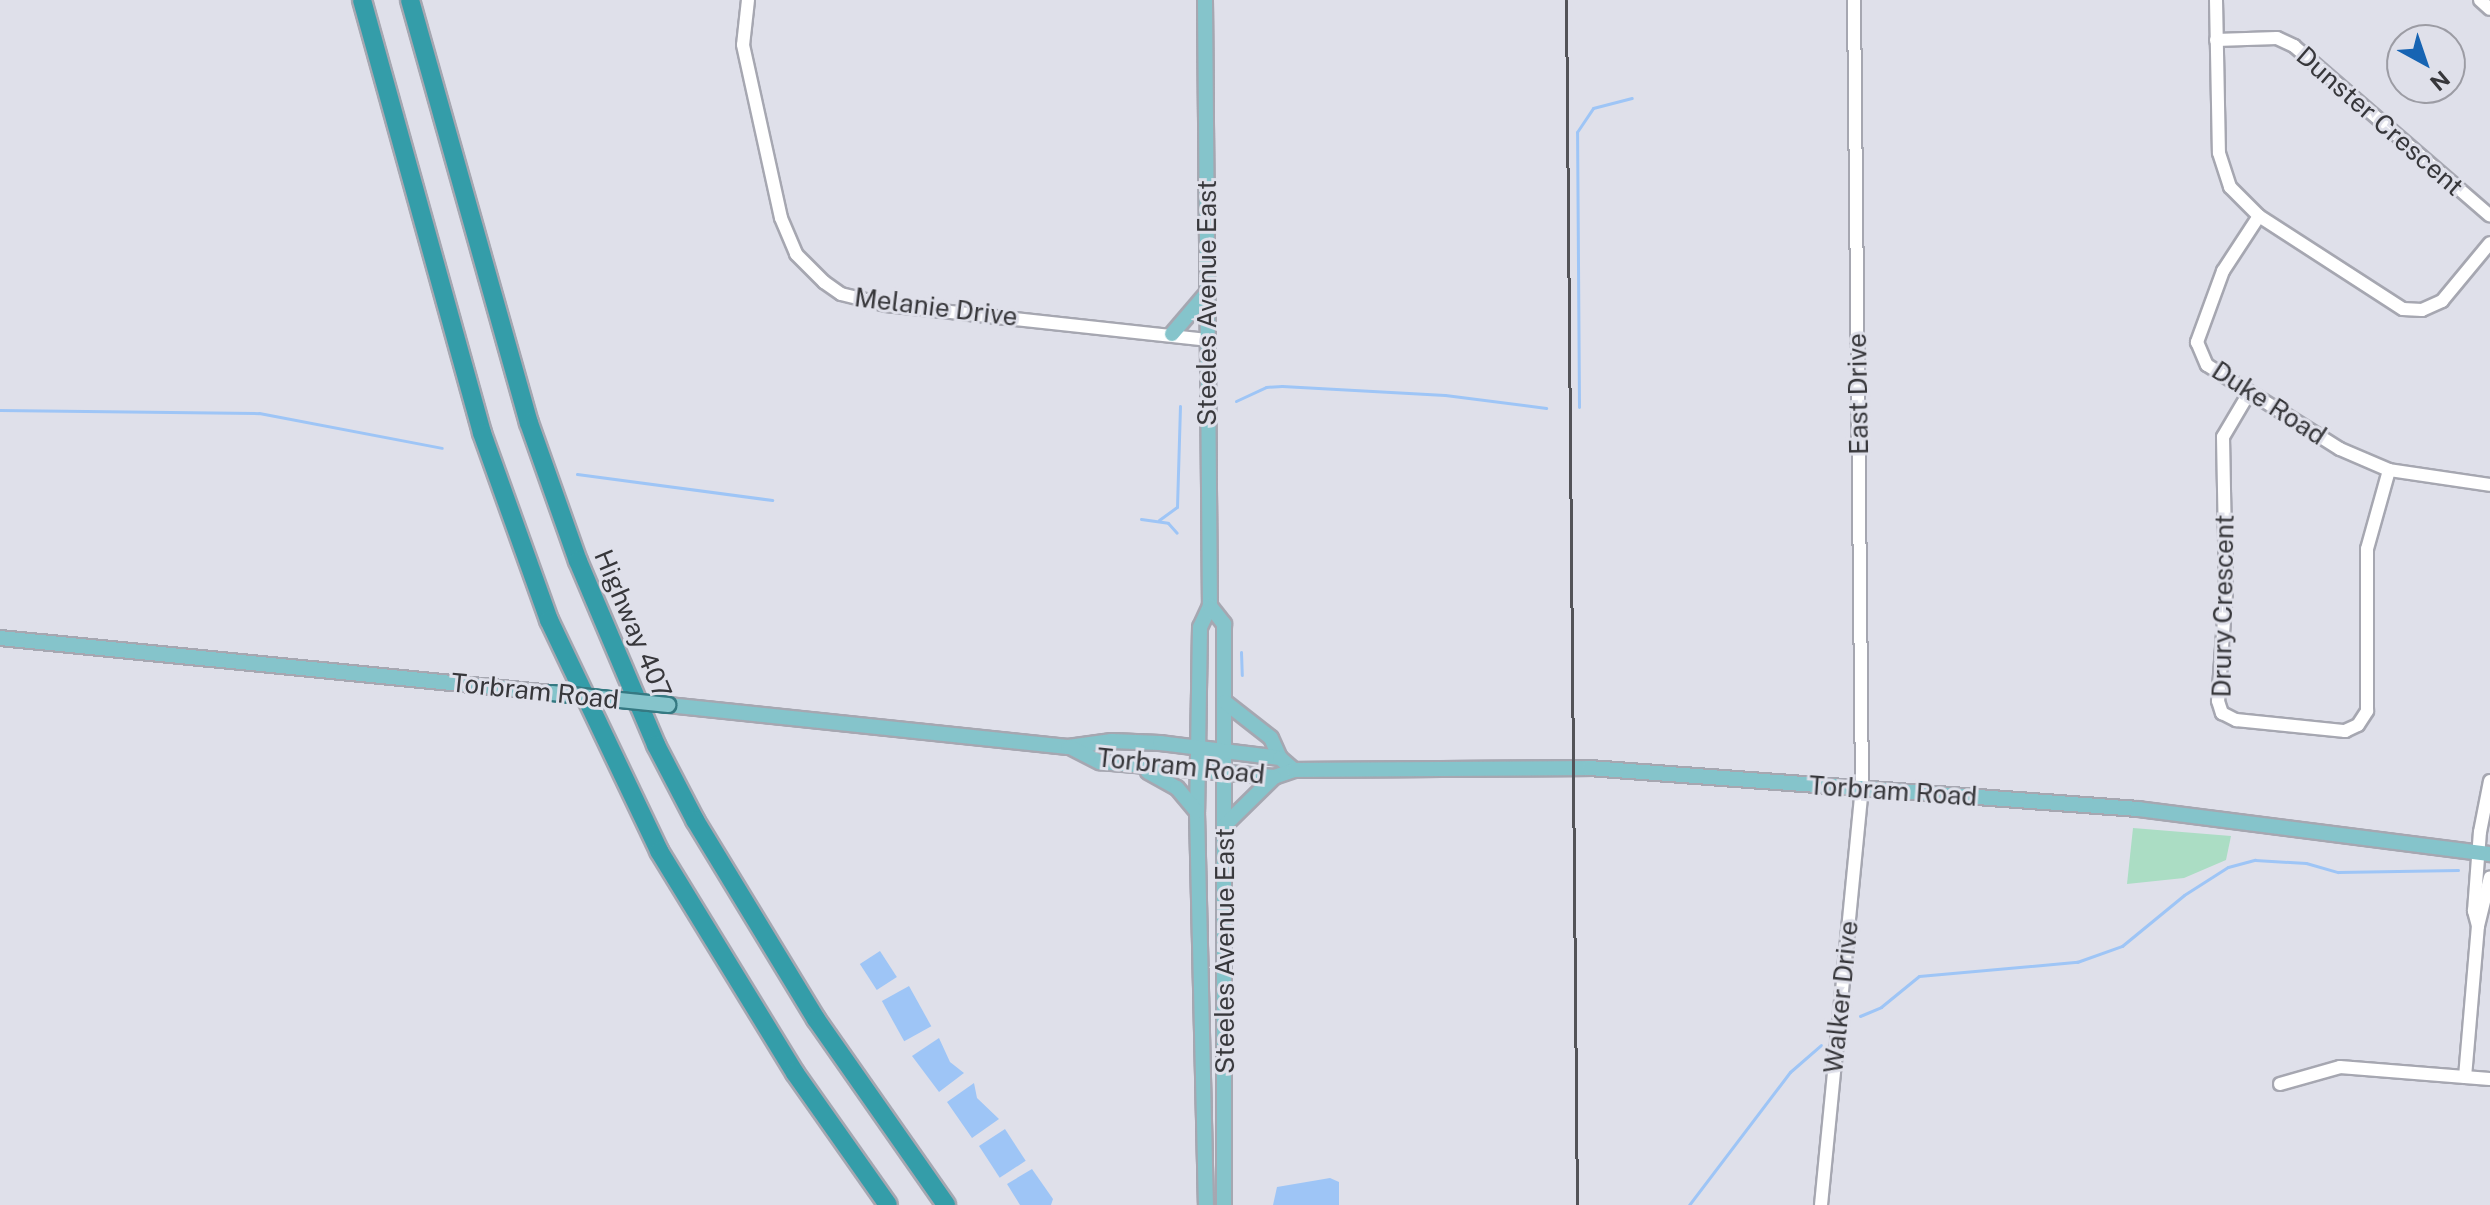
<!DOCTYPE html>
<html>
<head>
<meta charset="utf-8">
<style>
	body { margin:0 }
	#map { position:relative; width:2490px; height:1205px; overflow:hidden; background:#dfe0ea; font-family:"Public Sans",sans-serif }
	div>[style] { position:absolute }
	.green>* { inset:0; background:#abddc4 }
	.water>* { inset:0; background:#9ec5f6; transform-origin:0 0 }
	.stream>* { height:3px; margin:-1.5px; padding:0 1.5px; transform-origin:1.5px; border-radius:1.5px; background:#9ec5f6 }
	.roads { filter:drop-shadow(2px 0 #a6a7b1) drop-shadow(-2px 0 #a6a7b1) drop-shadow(0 2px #a6a7b1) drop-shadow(0 -2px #a6a7b1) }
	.minor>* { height:12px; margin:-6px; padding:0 6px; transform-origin:6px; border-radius:6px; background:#fff }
	.major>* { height:14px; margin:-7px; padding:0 7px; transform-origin:7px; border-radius:7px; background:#85c4cb }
	.highway>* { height:18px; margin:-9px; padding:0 9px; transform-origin:9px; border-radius:9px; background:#349da9 }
	.rail>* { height:3px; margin:-1.5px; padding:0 1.5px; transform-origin:1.5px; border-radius:1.5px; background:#535358 }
	.bridges { filter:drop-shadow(2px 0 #357982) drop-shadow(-2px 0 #357982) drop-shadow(0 2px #357982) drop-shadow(0 -2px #357982) }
	.major-bridge>* { height:14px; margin:-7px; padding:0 7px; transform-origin:7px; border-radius:7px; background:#85c4cb }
	span { translate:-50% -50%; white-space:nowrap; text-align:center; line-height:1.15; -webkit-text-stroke:6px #dfe0ea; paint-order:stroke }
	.street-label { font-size:26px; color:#37373b }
	.north { position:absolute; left:2386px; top:24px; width:80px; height:80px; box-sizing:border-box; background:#dfe0ea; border:2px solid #9c9ca4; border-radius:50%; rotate:140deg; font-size:22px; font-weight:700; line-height:32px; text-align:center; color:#37373b }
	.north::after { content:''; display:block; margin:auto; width:28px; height:36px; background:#1764b3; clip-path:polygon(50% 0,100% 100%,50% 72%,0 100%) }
</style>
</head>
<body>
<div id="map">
	<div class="green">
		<div style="clip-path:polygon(2133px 828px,2231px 836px,2226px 860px,2184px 878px,2127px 884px)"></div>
	</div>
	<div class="water">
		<div style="left:880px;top:951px;width:31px;height:24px;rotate:57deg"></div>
		<div style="left:909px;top:986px;width:46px;height:31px;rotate:61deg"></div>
		<div style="clip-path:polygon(939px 1038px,950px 1062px,964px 1073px,939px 1092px,912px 1056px)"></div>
		<div style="clip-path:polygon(974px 1083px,977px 1098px,999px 1119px,972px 1138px,947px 1102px)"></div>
		<div style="left:1005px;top:1129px;width:38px;height:31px;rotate:57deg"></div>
		<div style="clip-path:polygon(1032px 1169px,1053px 1199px,1051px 1205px,1020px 1205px,1007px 1184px)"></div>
		<div style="clip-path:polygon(1330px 1178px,1339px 1182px,1339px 1205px,1273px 1205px,1277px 1187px)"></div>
	</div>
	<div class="stream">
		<div style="left:1236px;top:401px;width:33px;rotate:-25deg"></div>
		<div style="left:1266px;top:387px;width:16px;rotate:-4deg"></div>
		<div style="left:1282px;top:386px;width:163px;rotate:3.2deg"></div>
		<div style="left:1445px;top:395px;width:102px;rotate:7.3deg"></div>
		<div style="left:1579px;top:407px;width:275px;rotate:-90.4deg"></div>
		<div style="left:1577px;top:132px;width:29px;rotate:-56deg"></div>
		<div style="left:1593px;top:108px;width:40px;rotate:-14.4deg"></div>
		<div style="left:0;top:410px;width:259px;rotate:0.7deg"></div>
		<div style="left:259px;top:413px;width:186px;rotate:10.8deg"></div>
		<div style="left:577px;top:474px;width:197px;rotate:7.6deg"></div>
		<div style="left:1141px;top:519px;width:27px;rotate:8deg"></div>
		<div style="left:1168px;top:523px;width:13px;rotate:48deg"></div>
		<div style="left:1159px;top:520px;width:22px;rotate:-36deg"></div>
		<div style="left:1177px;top:507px;width:101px;rotate:-88.3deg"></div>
		<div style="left:1241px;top:652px;width:23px;rotate:88deg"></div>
		<div style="left:1860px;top:1016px;width:23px;rotate:-23deg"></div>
		<div style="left:1881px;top:1007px;width:49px;rotate:-39.2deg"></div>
		<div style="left:1919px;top:976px;width:159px;rotate:-5.1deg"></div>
		<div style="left:2077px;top:962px;width:48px;rotate:-19.6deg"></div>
		<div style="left:2122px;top:946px;width:80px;rotate:-39.4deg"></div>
		<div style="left:2184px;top:895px;width:52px;rotate:-32.5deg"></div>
		<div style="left:2228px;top:867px;width:28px;rotate:-15deg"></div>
		<div style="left:2255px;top:860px;width:51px;rotate:3.4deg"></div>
		<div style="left:2306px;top:863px;width:33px;rotate:16deg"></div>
		<div style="left:2338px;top:872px;width:120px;rotate:-1deg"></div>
		<div style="left:1689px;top:1205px;width:167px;rotate:-52.8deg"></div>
		<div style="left:1790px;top:1072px;width:41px;rotate:-41.1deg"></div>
	</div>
	<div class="roads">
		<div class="minor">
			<div style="left:748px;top:0;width:45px;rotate:96.3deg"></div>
			<div style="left:743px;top:45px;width:177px;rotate:77.6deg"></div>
			<div style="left:781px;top:218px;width:39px;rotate:67deg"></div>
			<div style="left:796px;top:254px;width:40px;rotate:45deg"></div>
			<div style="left:824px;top:282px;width:21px;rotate:35deg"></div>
			<div style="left:841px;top:294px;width:46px;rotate:13.7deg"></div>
			<div style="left:886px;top:305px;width:323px;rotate:6.2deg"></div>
			<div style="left:2216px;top:0;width:153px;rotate:88.9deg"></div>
			<div style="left:2219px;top:153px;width:36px;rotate:72deg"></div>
			<div style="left:2230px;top:187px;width:41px;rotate:45deg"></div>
			<div style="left:2259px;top:216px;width:171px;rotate:32.9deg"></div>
			<div style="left:2403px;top:309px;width:19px;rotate:3deg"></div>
			<div style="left:2422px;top:310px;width:22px;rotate:-24deg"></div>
			<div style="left:2442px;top:301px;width:75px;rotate:-50.4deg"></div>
			<div style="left:2480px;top:0;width:13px;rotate:42deg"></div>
			<div style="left:2216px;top:40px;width:61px;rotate:-1.9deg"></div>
			<div style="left:2277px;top:38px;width:19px;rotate:25deg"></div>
			<div style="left:2294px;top:46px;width:259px;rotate:40.9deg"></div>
			<div style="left:2259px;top:216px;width:66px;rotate:123.2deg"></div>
			<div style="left:2223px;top:271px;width:76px;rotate:110.1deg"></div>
			<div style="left:2197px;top:342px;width:25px;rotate:67deg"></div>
			<div style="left:2207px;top:365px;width:157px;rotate:32.3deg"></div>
			<div style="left:2340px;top:449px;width:53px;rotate:23.2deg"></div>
			<div style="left:2389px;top:470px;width:102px;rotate:8.4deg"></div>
			<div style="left:2249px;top:393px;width:51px;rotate:120.6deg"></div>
			<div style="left:2223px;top:437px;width:156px;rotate:88.9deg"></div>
			<div style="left:2226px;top:593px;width:108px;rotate:94.2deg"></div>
			<div style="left:2218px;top:701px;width:13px;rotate:72deg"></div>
			<div style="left:2222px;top:713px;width:16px;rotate:27deg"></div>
			<div style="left:2236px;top:720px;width:110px;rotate:5.8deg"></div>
			<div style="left:2345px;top:731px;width:14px;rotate:-25deg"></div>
			<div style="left:2358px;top:725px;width:17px;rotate:-57deg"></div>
			<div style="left:2367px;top:711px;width:162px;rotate:-90deg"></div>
			<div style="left:2367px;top:549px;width:82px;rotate:-74.4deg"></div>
			<div style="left:2478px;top:926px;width:16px;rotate:-105deg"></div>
			<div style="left:2474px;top:911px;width:79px;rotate:-85.7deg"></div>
			<div style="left:2480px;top:832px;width:52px;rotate:-78.9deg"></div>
			<div style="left:2465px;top:1077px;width:152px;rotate:-85.1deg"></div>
			<div style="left:2478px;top:926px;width:50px;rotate:-76.2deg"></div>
			<div style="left:2280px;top:1084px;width:62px;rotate:-15.8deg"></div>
			<div style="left:2340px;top:1067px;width:150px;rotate:4.6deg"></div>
			<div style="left:1821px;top:1205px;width:418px;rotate:-84.4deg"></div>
			<div style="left:1862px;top:789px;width:789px;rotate:-90.58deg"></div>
		</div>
		<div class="major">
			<div style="left:1205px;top:0;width:606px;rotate:89.53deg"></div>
			<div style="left:1210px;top:606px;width:23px;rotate:115deg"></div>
			<div style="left:1200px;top:627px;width:185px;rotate:90.9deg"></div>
			<div style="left:1197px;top:812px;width:393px;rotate:88.7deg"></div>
			<div style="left:1172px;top:334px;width:54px;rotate:-49.5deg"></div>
			<div style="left:1210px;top:606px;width:23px;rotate:52deg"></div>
			<div style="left:1224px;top:624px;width:581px;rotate:90deg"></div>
			<div style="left:0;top:638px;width:555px;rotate:5.69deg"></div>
			<div style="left:1225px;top:702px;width:58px;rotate:38deg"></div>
			<div style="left:1271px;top:738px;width:22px;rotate:66deg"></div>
			<div style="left:668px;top:705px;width:402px;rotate:6deg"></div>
			<div style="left:1068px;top:747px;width:44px;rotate:-7.8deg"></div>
			<div style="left:1112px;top:741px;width:48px;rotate:2.4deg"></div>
			<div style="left:1160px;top:743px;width:121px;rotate:7.1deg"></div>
			<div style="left:1280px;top:758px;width:18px;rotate:41deg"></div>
			<div style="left:1070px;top:747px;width:34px;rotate:27deg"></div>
			<div style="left:1100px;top:762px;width:175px;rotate:4.9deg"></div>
			<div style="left:1274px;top:777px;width:21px;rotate:-19deg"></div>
			<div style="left:1294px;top:770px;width:295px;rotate:-0.4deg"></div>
			<div style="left:1589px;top:768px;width:551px;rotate:4.27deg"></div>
			<div style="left:2138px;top:809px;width:355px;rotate:7.3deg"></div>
			<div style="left:1148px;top:772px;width:33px;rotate:29deg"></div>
			<div style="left:1177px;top:788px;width:31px;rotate:50deg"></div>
			<div style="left:1224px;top:826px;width:70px;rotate:-44.4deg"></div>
		</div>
		<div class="highway">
			<div style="left:362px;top:0;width:449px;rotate:74.5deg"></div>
			<div style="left:482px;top:433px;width:199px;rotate:70.3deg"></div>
			<div style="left:549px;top:620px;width:256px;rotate:64.5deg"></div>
			<div style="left:659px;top:851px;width:260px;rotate:58.5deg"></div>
			<div style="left:795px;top:1073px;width:161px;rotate:54.8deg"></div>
			<div style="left:410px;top:0;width:439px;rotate:74.3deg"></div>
			<div style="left:529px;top:423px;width:146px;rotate:70.5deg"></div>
			<div style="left:578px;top:561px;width:200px;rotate:67deg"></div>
			<div style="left:656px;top:745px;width:85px;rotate:62.5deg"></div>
			<div style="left:695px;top:820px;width:233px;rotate:58.7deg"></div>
			<div style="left:816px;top:1019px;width:227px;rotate:55deg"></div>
		</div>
	</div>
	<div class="rail">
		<div style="left:1566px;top:0;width:1205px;rotate:89.48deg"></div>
	</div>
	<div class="bridges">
		<div class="major-bridge">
			<div style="left:552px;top:693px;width:117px;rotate:5.9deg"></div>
		</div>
	</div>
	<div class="street-label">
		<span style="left:2380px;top:121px;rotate:41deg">Dunster Crescent</span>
		<span style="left:1207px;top:303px;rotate:-90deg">Steeles Avenue East</span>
		<span style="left:936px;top:307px;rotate:7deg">Melanie Drive</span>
		<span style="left:1858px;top:394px;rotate:-91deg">East Drive</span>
		<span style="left:2269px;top:403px;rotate:33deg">Duke Road</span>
		<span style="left:2223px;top:606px;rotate:-89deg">Drury Crescent</span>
		<span style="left:633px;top:624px;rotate:67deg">Highway 407</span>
		<span style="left:535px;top:691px;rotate:6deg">Torbram Road</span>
		<span style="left:1181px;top:766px;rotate:6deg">Torbram Road</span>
		<span style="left:1893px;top:791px;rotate:4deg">Torbram Road</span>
		<span style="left:1225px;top:951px;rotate:-90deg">Steeles Avenue East</span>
		<span style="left:1841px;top:997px;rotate:-84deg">Walker Drive</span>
	</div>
	<div class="north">N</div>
</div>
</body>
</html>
